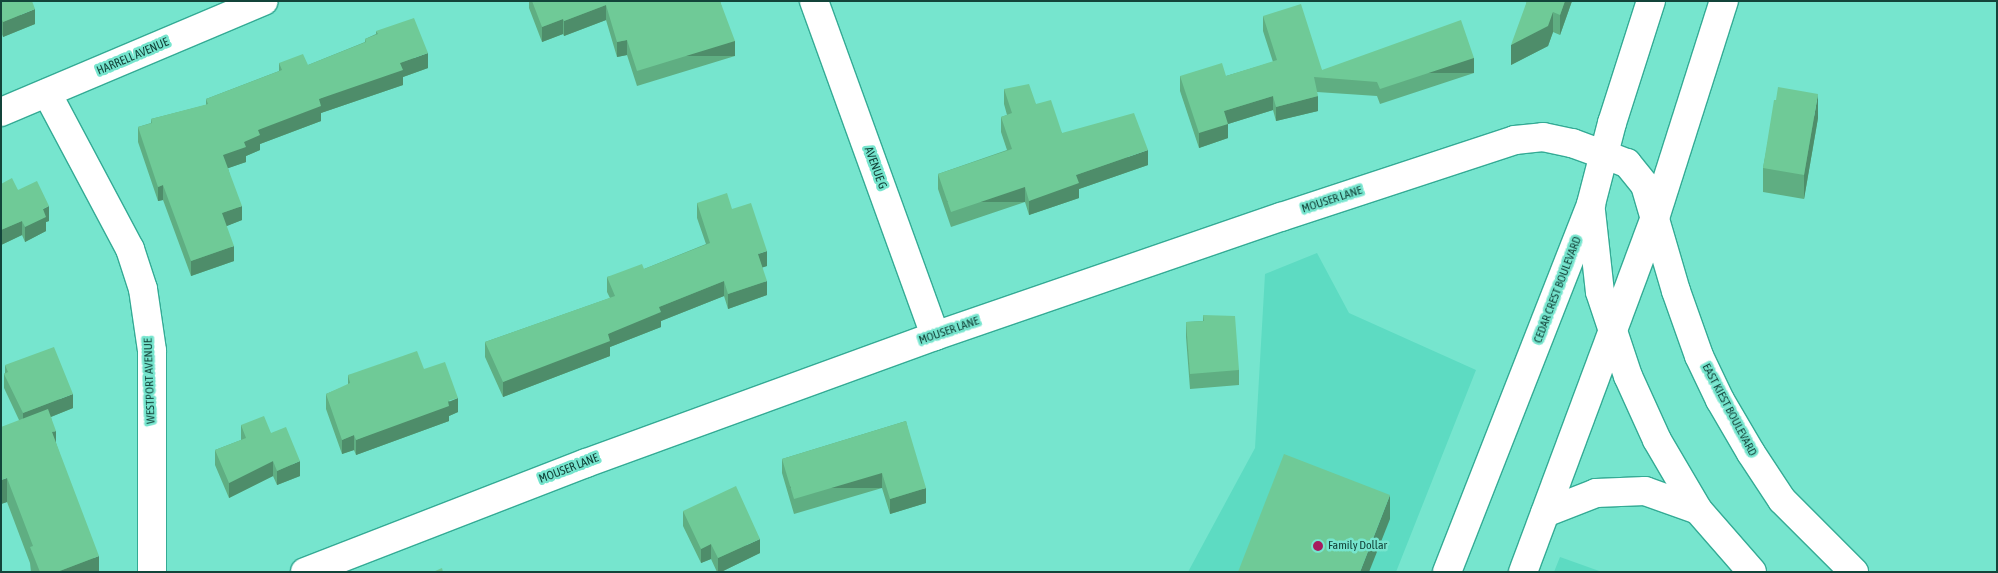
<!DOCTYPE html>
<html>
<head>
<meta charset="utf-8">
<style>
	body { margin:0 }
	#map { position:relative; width:1998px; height:573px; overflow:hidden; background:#76e5ce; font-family:"Asap Condensed",sans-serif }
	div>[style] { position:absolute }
	.built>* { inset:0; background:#5ddbc2 }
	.roads { filter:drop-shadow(1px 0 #34ab95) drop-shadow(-1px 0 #34ab95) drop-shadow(0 1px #34ab95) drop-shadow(0 -1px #34ab95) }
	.street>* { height:28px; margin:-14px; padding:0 14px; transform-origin:14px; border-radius:14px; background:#fff }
	.secondary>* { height:28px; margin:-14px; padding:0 14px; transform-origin:14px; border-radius:14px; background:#fff }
	.wall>* { inset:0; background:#5fae82 }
	.shaded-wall>* { inset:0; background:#4e8d6a; transform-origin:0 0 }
	.building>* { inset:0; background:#6fca97 }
	.dots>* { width:14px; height:14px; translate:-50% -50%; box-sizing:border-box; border:2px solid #76e5ce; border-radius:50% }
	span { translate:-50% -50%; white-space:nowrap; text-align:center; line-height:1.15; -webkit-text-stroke:5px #76e5ce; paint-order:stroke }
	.street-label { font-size:12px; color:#13443a }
	.poi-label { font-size:12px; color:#13443a }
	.left { translate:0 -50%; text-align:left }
	.frame { position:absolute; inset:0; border:2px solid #13443a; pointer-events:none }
</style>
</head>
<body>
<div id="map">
	<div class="built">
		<div style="clip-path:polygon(1317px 253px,1349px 313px,1476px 370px,1396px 572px,1188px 572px,1255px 448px,1265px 274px)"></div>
		<div style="clip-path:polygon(1560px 557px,1602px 572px,1554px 572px)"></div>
	</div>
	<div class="roads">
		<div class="street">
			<div style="left:814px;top:1px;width:356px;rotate:70.1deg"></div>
			<div style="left:47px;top:93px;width:177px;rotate:62deg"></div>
			<div style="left:130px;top:249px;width:42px;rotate:72deg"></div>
			<div style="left:143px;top:289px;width:63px;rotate:81.7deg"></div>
			<div style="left:152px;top:351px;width:221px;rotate:90deg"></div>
			<div style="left:1px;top:112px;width:285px;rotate:-22.9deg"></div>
			<div style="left:305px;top:572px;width:301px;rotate:-21.2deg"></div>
			<div style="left:586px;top:463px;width:371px;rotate:-20deg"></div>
			<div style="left:935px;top:336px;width:366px;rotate:-19deg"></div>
			<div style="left:1281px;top:217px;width:246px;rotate:-18.2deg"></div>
			<div style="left:1515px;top:140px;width:28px;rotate:-6deg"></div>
			<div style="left:1543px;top:137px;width:30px;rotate:12deg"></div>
			<div style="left:1572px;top:143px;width:33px;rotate:20deg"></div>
		</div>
		<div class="secondary">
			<div style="left:1603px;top:154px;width:26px;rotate:21deg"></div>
			<div style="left:1627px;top:163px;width:28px;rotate:51deg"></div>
			<div style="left:1645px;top:185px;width:110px;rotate:73.7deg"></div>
			<div style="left:1676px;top:291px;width:69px;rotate:70.5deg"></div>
			<div style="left:1699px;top:356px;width:49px;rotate:64.5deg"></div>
			<div style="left:1720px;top:400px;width:61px;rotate:59.7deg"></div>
			<div style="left:1751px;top:453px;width:56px;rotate:56.6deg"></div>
			<div style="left:1782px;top:500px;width:102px;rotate:45deg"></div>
			<div style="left:1591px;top:211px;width:81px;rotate:83.7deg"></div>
			<div style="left:1600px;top:292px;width:89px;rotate:71.6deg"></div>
			<div style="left:1628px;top:376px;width:70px;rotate:65.6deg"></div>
			<div style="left:1657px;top:440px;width:81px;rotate:59.6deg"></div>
			<div style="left:1698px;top:510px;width:82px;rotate:48.9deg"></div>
			<div style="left:1545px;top:513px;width:55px;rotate:-21.4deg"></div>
			<div style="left:1596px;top:493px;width:49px;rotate:-2.3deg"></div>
			<div style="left:1645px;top:491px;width:56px;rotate:19.7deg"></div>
			<div style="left:1447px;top:572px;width:395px;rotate:-68.6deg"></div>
			<div style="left:1591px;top:204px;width:84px;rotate:-75.5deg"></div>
			<div style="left:1612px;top:123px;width:128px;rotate:-72.3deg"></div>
			<div style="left:1523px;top:572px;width:378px;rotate:-69.6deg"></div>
			<div style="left:1655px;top:218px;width:228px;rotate:-72.4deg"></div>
		</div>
	</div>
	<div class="wall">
		<div style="clip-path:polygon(1px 1px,35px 24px,3px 37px,1px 32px)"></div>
		<div style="clip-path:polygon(529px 1px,720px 1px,735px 56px,637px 86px,627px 55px,617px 57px,606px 20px,564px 36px,563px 34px,542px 42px,529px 8px)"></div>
		<div style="clip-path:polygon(1527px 1px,1572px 1px,1560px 35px,1553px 32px,1548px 46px,1511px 65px)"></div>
		<div style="clip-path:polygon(1263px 16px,1322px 70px,1474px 73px,1380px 104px,1377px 96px,1317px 92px,1318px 111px,1276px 121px,1273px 110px,1228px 124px,1228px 138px,1199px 148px,1180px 91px,1180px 76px,1226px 76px,1273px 62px,1263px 31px)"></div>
		<div style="clip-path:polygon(376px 31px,428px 68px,403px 77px,403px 85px,321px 113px,321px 121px,260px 144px,260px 150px,246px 156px,246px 162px,228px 168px,242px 220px,226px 226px,234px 261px,191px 276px,163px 200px,158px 201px,138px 142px,138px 127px,151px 123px,151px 119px,206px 105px,206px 99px,279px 71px,279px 63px,308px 65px,365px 42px,365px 39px,376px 34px)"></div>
		<div style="clip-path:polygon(1004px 89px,1036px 104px,1062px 133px,1148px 165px,1079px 189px,1079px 198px,1029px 215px,1025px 202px,951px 227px,938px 189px,938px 174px,1007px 150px,1001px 132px,1001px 117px,1007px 115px,1004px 104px)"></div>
		<div style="clip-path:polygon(1776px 100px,1818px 118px,1804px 199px,1763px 192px,1763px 168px)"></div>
		<div style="clip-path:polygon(1px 184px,18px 190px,49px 221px,46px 222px,46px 231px,25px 242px,22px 235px,1px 245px)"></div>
		<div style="clip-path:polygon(697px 203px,732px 209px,767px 266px,762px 267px,767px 295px,728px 309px,724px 296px,661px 321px,661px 327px,610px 347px,610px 356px,503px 397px,485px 357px,485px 342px,610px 298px,607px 292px,607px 277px,644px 269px,706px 244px,697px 218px)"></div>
		<div style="clip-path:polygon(1203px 315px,1239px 370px,1239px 385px,1190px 389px,1186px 337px,1186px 322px,1203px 321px)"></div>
		<div style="clip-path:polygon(5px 365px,73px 408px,51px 417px,56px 443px,99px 572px,31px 572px,30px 563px,7px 502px,1px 504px,19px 420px,4px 388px,4px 374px,5px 373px)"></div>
		<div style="clip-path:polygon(424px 369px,458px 412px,449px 416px,449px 421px,356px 455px,354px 450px,342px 454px,326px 409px,326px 394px,348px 385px,348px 375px)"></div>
		<div style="clip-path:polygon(906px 421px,926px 503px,890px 514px,882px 488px,794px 514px,782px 473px,782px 459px)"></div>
		<div style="clip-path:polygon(241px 425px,271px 433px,300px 476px,277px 485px,273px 476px,229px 498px,215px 465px,215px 450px,241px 440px)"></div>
		<div style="clip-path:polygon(683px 511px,760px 553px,721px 572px,717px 572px,711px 559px,701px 563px,683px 526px)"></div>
	</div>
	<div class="shaded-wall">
		<div style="clip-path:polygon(1565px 1px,1572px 1px,1560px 35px,1560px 15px)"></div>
		<div style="clip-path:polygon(606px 5px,606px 20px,564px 36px,564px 21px)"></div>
		<div style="clip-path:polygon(35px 9px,35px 24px,3px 37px,3px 22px)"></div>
		<div style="clip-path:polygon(1553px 12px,1553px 32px,1548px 46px,1511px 65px,1511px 45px)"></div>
		<div style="clip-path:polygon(563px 19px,563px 34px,542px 42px,542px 27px)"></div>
		<div style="clip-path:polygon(627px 40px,627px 55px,617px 57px,617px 42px)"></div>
		<div style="left:735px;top:41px;width:15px;height:102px;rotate:90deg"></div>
		<div style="clip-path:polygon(428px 53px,428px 68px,403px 77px,403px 85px,321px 113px,321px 121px,260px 144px,260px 150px,246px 156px,246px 162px,223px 170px,223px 155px,244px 142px,258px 130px,319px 99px,400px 63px)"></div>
		<div style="left:1474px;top:58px;width:15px;height:99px;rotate:90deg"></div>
		<div style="clip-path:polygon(1818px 94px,1818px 118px,1804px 199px,1804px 175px)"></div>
		<div style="clip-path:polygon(1273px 96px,1273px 110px,1228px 124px,1228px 138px,1199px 148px,1199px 133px,1224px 111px)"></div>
		<div style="clip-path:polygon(1318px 96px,1318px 111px,1276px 121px,1276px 107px)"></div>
		<div style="clip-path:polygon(1148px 150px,1148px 165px,1079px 189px,1079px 198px,1029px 215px,1029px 201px,1076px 175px)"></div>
		<div style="clip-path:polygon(163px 185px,163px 200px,158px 201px,158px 187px)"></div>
		<div style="left:1025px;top:187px;width:15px;height:78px;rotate:90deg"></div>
		<div style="clip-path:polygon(49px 206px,49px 221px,46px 222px,46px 231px,25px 242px,25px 227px,43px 209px)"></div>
		<div style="clip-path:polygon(242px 206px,242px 220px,222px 228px,222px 213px)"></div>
		<div style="clip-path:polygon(22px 221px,22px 235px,1px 245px,1px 230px)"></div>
		<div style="clip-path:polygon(234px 246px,234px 261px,191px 276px,191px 261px)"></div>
		<div style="clip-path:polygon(767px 251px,767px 266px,758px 269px,758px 254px)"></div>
		<div style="clip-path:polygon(724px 281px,724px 296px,661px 321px,661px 327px,610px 347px,610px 356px,503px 397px,503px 382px,608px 334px,659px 307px)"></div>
		<div style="clip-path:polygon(767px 281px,767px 295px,728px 309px,728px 294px)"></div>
		<div style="clip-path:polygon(73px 394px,73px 408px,23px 428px,23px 413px)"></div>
		<div style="clip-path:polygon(458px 398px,458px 412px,449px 416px,449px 421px,356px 455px,356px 440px)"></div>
		<div style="clip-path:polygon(56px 431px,56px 455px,52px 432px)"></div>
		<div style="clip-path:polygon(354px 435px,354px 450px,342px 454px,342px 440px)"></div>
		<div style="clip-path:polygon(273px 461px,273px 476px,229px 498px,229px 483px)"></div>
		<div style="clip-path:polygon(300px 461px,300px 476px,277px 485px,277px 471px)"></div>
		<div style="left:882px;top:473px;width:15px;height:92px;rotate:90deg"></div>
		<div style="clip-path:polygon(7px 478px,7px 502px,1px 504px,1px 480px)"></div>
		<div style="clip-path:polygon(926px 488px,926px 503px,890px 514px,890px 499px)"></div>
		<div style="clip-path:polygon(1390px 495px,1390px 519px,1369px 572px,1360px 572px)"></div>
		<div style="clip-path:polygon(760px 539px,760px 553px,721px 572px,718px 572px,718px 558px)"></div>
		<div style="clip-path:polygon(711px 544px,711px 559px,701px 563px,701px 549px)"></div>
		<div style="clip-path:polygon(99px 556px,99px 572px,57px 572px)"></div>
	</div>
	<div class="building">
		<div style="clip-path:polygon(1px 1px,32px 1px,35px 9px,3px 22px,1px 18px)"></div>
		<div style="clip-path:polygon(532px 1px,720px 1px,735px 41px,637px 71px,627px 40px,617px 42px,606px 5px,564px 21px,563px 19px,542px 27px)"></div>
		<div style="clip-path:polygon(1527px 1px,1565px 1px,1560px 15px,1553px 12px,1548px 26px,1511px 45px)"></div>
		<div style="clip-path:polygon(1301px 4px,1322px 70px,1461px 20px,1474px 58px,1380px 89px,1377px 82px,1314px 77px,1318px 96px,1276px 107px,1273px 96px,1224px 111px,1228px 124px,1199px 133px,1180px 76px,1222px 63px,1226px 76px,1277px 60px,1263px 16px)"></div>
		<div style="clip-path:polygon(414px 18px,428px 53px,400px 63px,403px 70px,319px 99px,321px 106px,258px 130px,260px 135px,244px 142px,246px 147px,223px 155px,242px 206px,222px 213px,234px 246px,191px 261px,163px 185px,158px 187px,138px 127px,152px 123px,151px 119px,208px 104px,206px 99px,282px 70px,279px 63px,303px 54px,308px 65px,366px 42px,365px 39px,378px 34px,376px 31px)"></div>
		<div style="clip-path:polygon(1029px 84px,1036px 104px,1051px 100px,1062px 133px,1134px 113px,1148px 150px,1076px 175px,1079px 183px,1029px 201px,1025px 187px,951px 212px,938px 174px,1012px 149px,1001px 117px,1012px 113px,1004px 89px)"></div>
		<div style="clip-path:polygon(1778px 87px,1818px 94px,1804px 175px,1763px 168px,1774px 100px,1776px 100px)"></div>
		<div style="clip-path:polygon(12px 178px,18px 190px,37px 181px,49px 206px,43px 209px,46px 217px,25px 227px,22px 221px,1px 230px,1px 184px)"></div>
		<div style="clip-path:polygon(727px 193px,732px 209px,751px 203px,767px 251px,758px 254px,767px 281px,728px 294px,724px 281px,659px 307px,661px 312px,608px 334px,610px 341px,503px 382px,485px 342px,615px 296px,607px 277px,642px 264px,644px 269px,710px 243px,697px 203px)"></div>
		<div style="clip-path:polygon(1203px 315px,1235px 316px,1239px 370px,1190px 374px,1186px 322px,1204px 321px)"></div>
		<div style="clip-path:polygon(54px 347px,73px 394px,23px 413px,4px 374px,8px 372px,5px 365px)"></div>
		<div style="clip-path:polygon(417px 351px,424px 369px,445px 362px,458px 398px,448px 401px,449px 406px,356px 440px,354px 435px,342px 440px,326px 394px,350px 383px,348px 375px)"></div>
		<div style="clip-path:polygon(48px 409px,56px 431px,52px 432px,99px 556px,57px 572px,40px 572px,30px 547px,33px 546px,7px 478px,1px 480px,1px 427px)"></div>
		<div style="clip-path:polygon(264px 416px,271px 433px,286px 427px,300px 461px,277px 471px,273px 461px,229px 483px,215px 450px,246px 438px,241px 425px)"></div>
		<div style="clip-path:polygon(906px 421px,926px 488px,890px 499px,882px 473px,794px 499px,782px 459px)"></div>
		<div style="clip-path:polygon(1284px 454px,1390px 495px,1360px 572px,1238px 572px)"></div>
		<div style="clip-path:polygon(736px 486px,760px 539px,718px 558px,711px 544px,701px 549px,683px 511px)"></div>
		<div style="clip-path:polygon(442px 568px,443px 572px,433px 572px)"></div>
	</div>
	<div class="dots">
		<div style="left:1318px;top:546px;background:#a71b5e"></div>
	</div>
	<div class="street-label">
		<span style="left:133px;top:57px;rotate:-23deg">HARRELL AVENUE</span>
		<span style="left:875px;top:168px;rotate:70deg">AVENUE G</span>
		<span style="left:1332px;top:200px;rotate:-18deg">MOUSER LANE</span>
		<span style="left:1558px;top:290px;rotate:-69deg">CEDAR CREST BOULEVARD</span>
		<span style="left:949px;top:331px;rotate:-19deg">MOUSER LANE</span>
		<span style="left:150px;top:381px;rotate:-92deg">WESTPORT AVENUE</span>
		<span style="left:1729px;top:410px;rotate:62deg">EAST KIEST BOULEVARD</span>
		<span style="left:569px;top:469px;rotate:-21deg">MOUSER LANE</span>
	</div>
	<div class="poi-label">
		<span class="left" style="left:1328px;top:546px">Family Dollar</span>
	</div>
	<div class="frame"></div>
</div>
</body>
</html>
